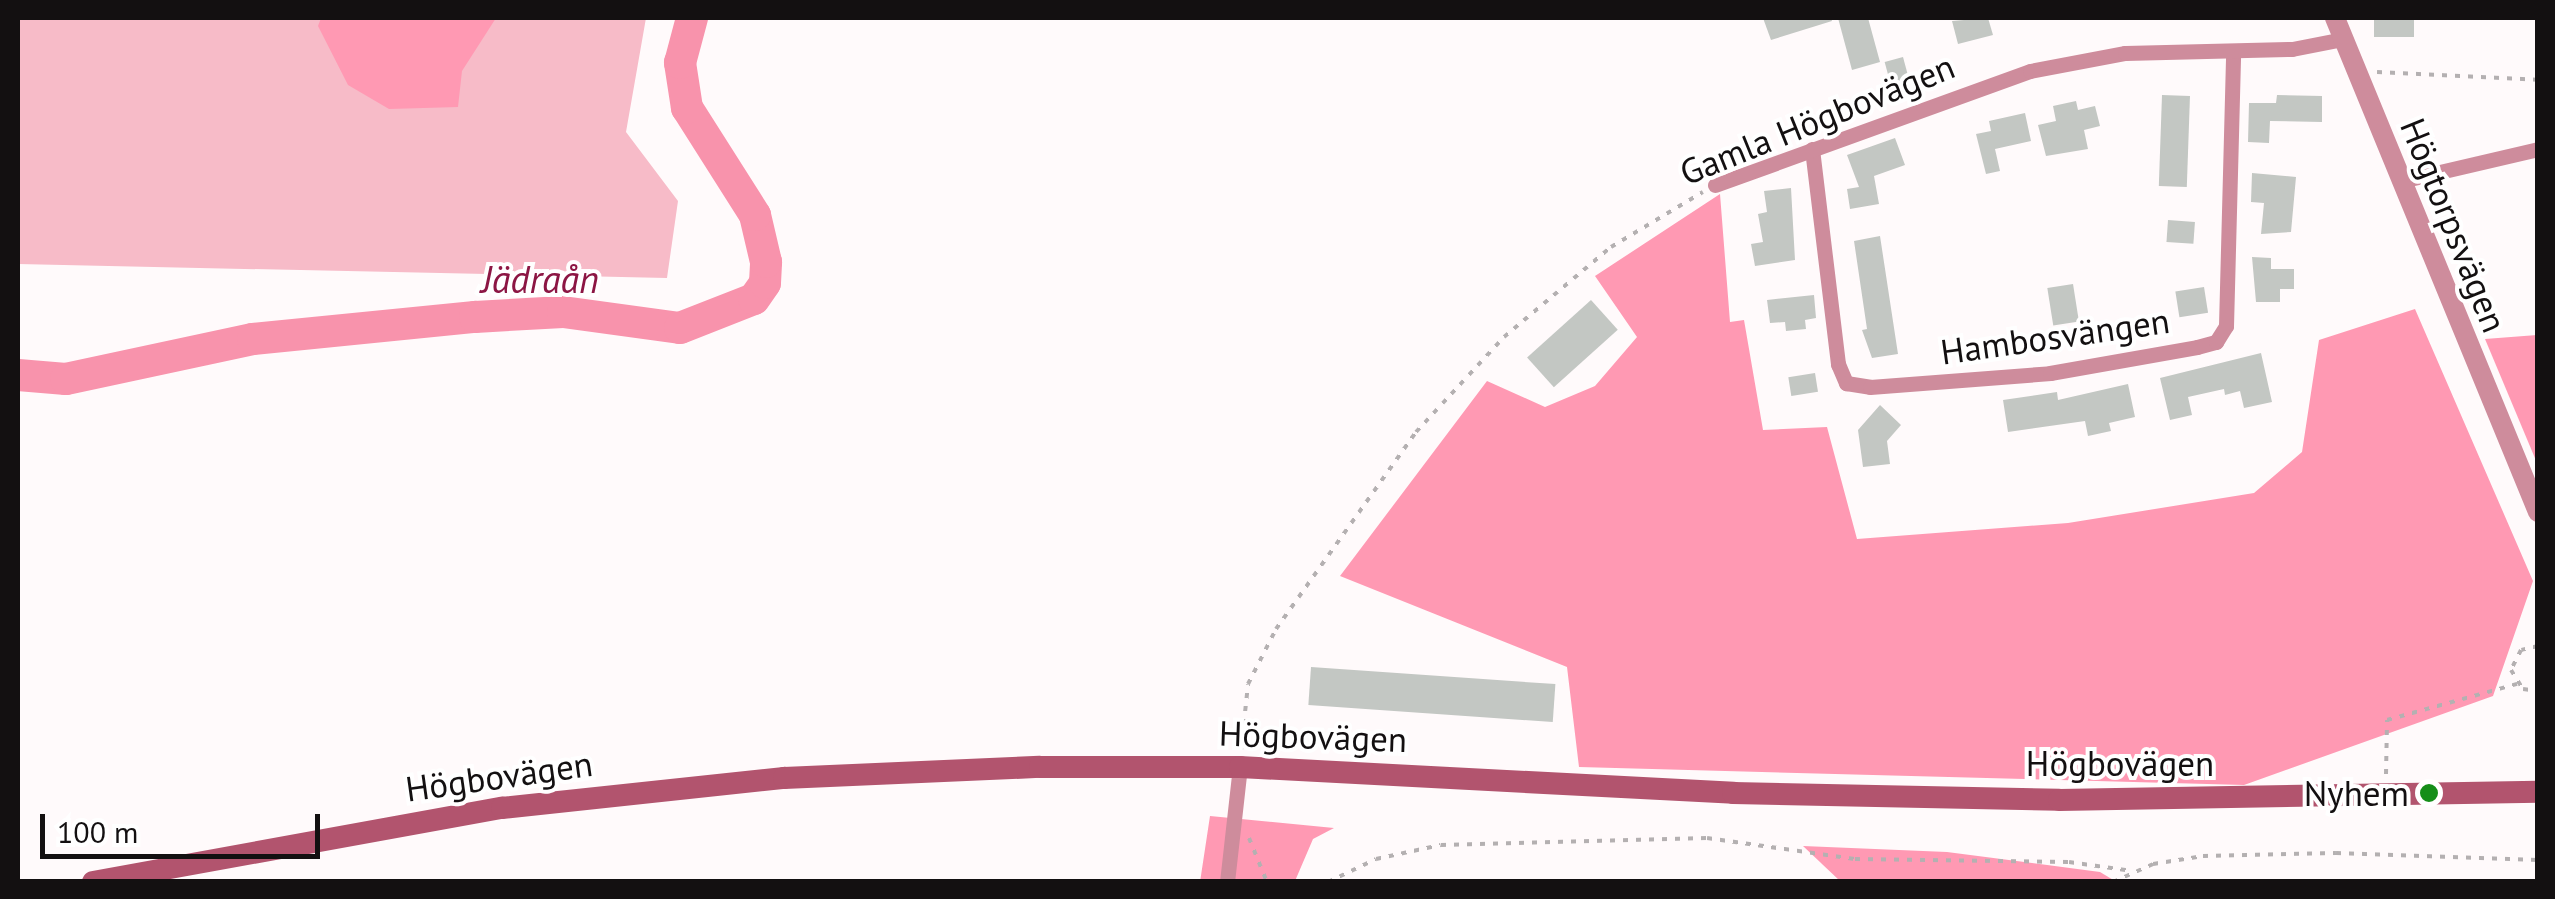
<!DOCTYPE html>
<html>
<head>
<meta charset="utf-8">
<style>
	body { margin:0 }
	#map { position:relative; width:2555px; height:899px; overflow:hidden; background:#fffafb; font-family:"PT Sans",sans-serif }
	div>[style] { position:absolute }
	.green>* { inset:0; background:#f7bbc8 }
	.forest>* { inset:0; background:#ff99b3 }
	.river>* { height:32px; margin:-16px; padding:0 16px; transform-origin:16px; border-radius:16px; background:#f893ac }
	.building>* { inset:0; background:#c3c7c3; transform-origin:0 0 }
	.path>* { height:4px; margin-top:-2px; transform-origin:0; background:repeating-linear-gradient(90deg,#b4b0b1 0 5px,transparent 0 13px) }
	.minor>* { height:15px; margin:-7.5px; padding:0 7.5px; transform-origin:7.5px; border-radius:7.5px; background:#ce8c9c }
	.tertiary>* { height:20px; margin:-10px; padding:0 10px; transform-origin:10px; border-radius:10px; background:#ce8c9c }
	.secondary>* { height:22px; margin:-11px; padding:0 11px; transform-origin:11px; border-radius:11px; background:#b2546e }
	.dots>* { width:28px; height:28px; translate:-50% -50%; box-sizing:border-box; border:5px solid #fff; border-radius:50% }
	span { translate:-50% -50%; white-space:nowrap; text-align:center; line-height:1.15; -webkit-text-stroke:8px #fff; paint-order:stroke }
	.street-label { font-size:35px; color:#131011 }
	.poi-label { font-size:35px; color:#131011 }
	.right { translate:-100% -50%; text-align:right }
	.water-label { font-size:38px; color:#8c1644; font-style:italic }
	.frame { position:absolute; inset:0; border:20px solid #131011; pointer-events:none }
	.scale { position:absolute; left:40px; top:814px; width:280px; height:45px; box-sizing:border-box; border:5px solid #131011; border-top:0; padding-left:12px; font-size:30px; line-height:35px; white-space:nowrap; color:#131011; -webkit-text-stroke:8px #fff; paint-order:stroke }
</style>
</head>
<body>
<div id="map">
	<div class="green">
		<div style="clip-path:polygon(18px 18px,646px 18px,626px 132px,678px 201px,667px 278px,18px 264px)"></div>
	</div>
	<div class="forest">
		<div style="clip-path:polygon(321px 18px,496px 18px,462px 71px,458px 107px,389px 109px,348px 85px,318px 26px)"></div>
		<div style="clip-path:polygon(1720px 194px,1730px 322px,1744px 320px,1763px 430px,1827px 427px,1857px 539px,2068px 523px,2254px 493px,2302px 452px,2319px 340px,2415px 309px,2533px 581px,2493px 696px,2244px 785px,1579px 767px,1567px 667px,1340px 576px,1487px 381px,1545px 407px,1595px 386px,1637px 337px,1595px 276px)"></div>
		<div style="clip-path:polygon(2537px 335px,2538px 335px,2537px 463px,2485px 339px)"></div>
		<div style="clip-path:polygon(1210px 816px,1334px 828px,1313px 839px,1295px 881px,1200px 882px)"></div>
		<div style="clip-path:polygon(1803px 846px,1947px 852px,2100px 872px,2115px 881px,1840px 881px)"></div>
	</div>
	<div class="river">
		<div style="left:18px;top:375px;width:48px;rotate:4.8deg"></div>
		<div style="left:66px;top:379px;width:191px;rotate:-12.1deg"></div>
		<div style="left:253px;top:339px;width:223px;rotate:-5.7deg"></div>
		<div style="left:475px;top:317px;width:88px;rotate:-3.3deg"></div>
		<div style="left:563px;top:312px;width:118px;rotate:7.8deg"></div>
		<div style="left:680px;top:328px;width:79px;rotate:-21.4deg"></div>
		<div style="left:754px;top:299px;width:19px;rotate:-55deg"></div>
		<div style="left:765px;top:283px;width:21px;rotate:-87deg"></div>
		<div style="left:766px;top:262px;width:48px;rotate:-103.2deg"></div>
		<div style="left:755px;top:215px;width:127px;rotate:-122.4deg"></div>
		<div style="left:687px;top:108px;width:46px;rotate:-98.8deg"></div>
		<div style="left:680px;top:63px;width:47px;rotate:-75.1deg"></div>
	</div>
	<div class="building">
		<div style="clip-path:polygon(1763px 18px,1831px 18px,1832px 21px,1771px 40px)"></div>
		<div style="clip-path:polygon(1838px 18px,1868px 18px,1880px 62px,1852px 70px)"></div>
		<div style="clip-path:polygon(1988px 18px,1993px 35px,1958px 44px,1952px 21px)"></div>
		<div style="left:2374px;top:18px;width:40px;height:19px"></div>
		<div style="left:1903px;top:57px;width:27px;height:19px;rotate:75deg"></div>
		<div style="left:2162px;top:95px;width:28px;height:91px;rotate:2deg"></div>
		<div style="clip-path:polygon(2277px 95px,2322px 96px,2322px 122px,2270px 121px,2269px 143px,2248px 142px,2249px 103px,2276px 103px)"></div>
		<div style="clip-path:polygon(2076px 101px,2078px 110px,2095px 106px,2100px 126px,2084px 130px,2088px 149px,2046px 156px,2038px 125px,2056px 121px,2053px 106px)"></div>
		<div style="clip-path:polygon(2025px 113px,2031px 141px,1995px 149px,2000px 171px,1986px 174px,1976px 134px,1991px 131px,1989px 121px)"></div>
		<div style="clip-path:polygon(1895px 138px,1905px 165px,1874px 176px,1879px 204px,1850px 209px,1847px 189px,1859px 187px,1847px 155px)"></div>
		<div style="clip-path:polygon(2252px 173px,2296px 177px,2291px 232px,2261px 234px,2264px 203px,2251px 202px)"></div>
		<div style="clip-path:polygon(1791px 188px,1795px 260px,1755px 266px,1751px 244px,1763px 242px,1758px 214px,1767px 212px,1764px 191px)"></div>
		<div style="left:2168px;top:220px;width:27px;height:22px;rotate:4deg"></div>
		<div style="clip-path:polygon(1880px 236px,1898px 354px,1872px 358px,1862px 330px,1867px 329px,1854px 241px)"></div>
		<div style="clip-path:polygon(2252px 257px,2271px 258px,2271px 269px,2294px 269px,2294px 289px,2280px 289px,2280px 302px,2256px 302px)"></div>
		<div style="left:2073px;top:284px;width:38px;height:26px;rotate:81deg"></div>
		<div style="left:2204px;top:287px;width:26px;height:29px;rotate:81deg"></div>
		<div style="clip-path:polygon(1814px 295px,1816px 318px,1805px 320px,1806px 329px,1786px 331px,1785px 322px,1770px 323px,1767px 300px)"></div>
		<div style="left:1591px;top:300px;width:40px;height:86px;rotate:48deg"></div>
		<div style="clip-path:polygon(2261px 353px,2272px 402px,2244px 408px,2240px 391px,2225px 395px,2224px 389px,2188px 397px,2192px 415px,2170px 420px,2160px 378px)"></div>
		<div style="left:1815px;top:373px;width:19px;height:27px;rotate:81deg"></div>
		<div style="clip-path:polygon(2128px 384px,2135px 417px,2109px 423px,2111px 431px,2088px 436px,2085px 421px,2008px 432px,2003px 400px,2057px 392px,2058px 400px)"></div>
		<div style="clip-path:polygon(1880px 405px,1901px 425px,1887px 441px,1890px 464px,1863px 467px,1858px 430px)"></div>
		<div style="left:1311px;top:667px;width:245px;height:38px;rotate:4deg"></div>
	</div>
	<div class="path">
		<div style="left:2377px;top:72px;width:161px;rotate:2.8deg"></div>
		<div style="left:2538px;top:646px;width:17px;rotate:167deg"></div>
		<div style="left:2521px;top:650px;width:22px;rotate:117deg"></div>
		<div style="left:2511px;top:670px;width:22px;rotate:58deg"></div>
		<div style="left:2523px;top:689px;width:15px;rotate:8deg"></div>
		<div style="left:1241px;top:750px;width:66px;rotate:-83.9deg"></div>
		<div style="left:1248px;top:684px;width:62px;rotate:-63deg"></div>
		<div style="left:1276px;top:629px;width:242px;rotate:-54.6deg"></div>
		<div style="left:1416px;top:432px;width:129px;rotate:-47.2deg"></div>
		<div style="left:1504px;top:337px;width:140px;rotate:-40.1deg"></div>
		<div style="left:1611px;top:247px;width:107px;rotate:-30.9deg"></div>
		<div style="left:2386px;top:774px;width:54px;rotate:-88.9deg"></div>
		<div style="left:2387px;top:720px;width:135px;rotate:-15.5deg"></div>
		<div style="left:1249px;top:838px;width:48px;rotate:67.8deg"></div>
		<div style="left:1328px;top:882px;width:53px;rotate:-25.6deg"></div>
		<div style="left:1376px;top:859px;width:66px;rotate:-12.2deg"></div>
		<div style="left:1441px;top:845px;width:266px;rotate:-1.5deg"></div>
		<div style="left:1707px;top:838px;width:149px;rotate:8.1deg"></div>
		<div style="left:1855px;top:859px;width:214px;rotate:0.8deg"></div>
		<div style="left:2069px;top:862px;width:64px;rotate:8.1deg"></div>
		<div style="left:2113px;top:882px;width:44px;rotate:-24.2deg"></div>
		<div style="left:2153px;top:864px;width:51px;rotate:-9.1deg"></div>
		<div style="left:2203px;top:856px;width:133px;rotate:-1.3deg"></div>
		<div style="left:2336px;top:853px;width:202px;rotate:2deg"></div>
	</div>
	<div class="minor">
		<div style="left:1812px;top:149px;width:217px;rotate:83.1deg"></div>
		<div style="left:1838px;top:364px;width:21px;rotate:67deg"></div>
		<div style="left:1846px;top:383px;width:24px;rotate:9deg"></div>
		<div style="left:1870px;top:387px;width:181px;rotate:-4.4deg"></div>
		<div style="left:2050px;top:373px;width:149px;rotate:-10deg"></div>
		<div style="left:2197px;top:347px;width:20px;rotate:-15deg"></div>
		<div style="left:2216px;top:342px;width:19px;rotate:-58deg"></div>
		<div style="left:2226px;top:326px;width:275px;rotate:-88.5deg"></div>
		<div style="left:2401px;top:181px;width:141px;rotate:-13.1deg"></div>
		<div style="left:1715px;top:185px;width:335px;rotate:-19.9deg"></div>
		<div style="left:2030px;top:71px;width:97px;rotate:-10.7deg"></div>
		<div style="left:2125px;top:53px;width:167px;rotate:-1.4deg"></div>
		<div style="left:2292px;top:49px;width:52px;rotate:-11.1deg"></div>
		<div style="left:1227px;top:882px;width:116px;rotate:-83.6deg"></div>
	</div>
	<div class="tertiary">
		<div style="left:2335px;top:18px;width:534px;rotate:67.66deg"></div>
	</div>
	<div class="secondary">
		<div style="left:93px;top:882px;width:416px;rotate:-10.3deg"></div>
		<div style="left:502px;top:808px;width:284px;rotate:-6.1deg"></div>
		<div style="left:784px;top:778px;width:256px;rotate:-2.5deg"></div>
		<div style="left:1040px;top:767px;width:200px"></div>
		<div style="left:1240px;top:767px;width:494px;rotate:3deg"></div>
		<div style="left:1733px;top:793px;width:326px;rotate:1.2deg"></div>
		<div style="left:2059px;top:800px;width:479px;rotate:-1deg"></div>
	</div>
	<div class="dots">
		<div style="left:2429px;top:793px;background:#158e19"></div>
	</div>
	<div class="street-label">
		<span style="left:1817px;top:119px;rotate:-22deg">Gamla Högbovägen</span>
		<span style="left:2454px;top:225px;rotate:68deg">Högtorpsvägen</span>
		<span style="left:2055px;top:336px;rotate:-8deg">Hambosvängen</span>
		<span style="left:1313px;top:736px;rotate:2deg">Högbovägen</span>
		<span style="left:2120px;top:763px">Högbovägen</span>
		<span style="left:499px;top:776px;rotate:-8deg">Högbovägen</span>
	</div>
	<div class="poi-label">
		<span class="right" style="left:2409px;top:793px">Nyhem</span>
	</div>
	<div class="water-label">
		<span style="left:540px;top:279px">Jädraån</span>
	</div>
	<div class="frame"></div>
	<div class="scale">100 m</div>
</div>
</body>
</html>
